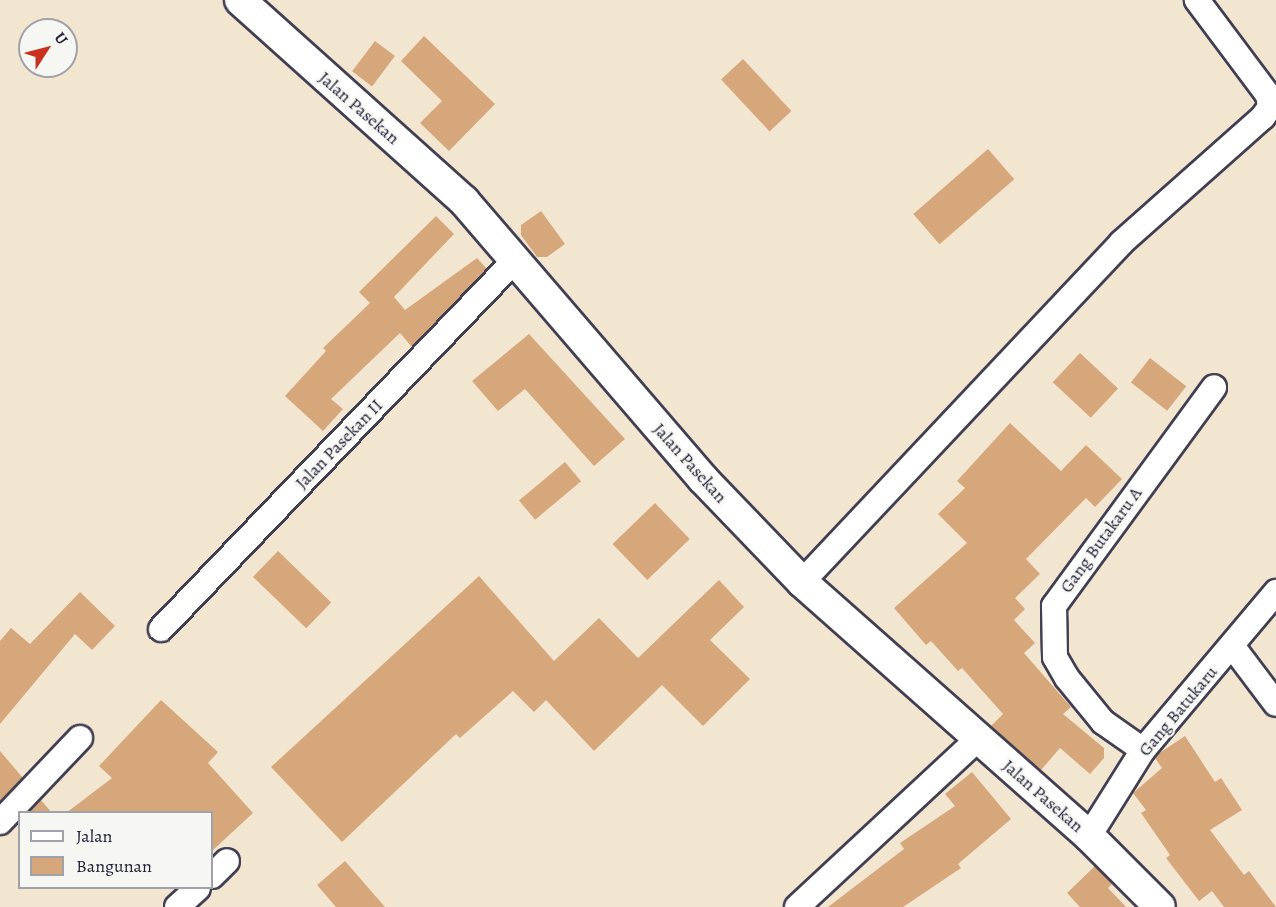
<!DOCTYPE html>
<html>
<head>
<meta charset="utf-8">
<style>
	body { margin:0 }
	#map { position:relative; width:1276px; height:907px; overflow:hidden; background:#f3e6d1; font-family:Alegreya,serif }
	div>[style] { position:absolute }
	.building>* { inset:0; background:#d6a77b; transform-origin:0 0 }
	.roads { filter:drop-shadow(2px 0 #413f52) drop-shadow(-2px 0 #413f52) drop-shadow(0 2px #413f52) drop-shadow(0 -2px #413f52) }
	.minor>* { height:24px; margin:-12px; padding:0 12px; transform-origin:12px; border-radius:12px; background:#fff }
	.tertiary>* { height:30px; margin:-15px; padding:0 15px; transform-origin:15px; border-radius:15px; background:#fff }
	span { translate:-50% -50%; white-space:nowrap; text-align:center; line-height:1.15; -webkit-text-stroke:4.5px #f6f6f2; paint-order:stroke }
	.street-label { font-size:18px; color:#22223b }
	.legend { position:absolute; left:18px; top:811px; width:195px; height:78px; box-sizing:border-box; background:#f6f6f2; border:2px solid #a1a1a9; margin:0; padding:8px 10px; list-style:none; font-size:18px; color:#22223b }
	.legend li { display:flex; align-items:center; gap:12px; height:30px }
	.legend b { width:30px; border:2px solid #a1a1a9 }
	.north { position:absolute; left:18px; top:18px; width:60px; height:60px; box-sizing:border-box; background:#f6f6f2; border:2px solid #a1a1a9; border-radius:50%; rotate:54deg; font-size:16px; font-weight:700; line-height:24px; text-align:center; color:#22223b }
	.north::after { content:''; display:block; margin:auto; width:21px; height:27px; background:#c8321e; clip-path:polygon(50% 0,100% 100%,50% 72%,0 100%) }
</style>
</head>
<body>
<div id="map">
	<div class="building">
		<div style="clip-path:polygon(424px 36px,495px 104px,449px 151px,420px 123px,442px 101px,401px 61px)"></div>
		<div style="left:375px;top:41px;width:25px;height:38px;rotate:37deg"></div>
		<div style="left:743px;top:59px;width:71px;height:30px;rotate:47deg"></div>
		<div style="left:988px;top:149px;width:40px;height:99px;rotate:49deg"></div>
		<div style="clip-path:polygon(541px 211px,565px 244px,547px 257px,537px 257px,521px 235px,521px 225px)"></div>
		<div style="clip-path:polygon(436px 216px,454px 234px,394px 297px,405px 310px,477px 258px,487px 269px,412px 347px,400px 333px,331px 399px,343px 409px,323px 431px,285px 396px,326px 351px,323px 348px,370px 303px,359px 292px)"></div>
		<div style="clip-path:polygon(529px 334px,625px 439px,594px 466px,525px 389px,498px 411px,472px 381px)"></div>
		<div style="left:1080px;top:353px;width:52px;height:40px;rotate:43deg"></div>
		<div style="left:1150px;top:358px;width:46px;height:31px;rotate:38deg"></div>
		<div style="clip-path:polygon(1010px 423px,1061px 471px,1086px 445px,1122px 479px,1095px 507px,1086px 498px,1026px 559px,1040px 574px,1015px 598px,1025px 609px,1014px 620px,1035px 643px,1024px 653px,1071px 707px,1063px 714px,1104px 748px,1104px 758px,1090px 774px,1060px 748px,1041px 770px,991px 726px,1003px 714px,962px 668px,958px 671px,931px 641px,926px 645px,894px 608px,967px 543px,938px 514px,965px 488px,957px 481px)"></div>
		<div style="left:565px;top:462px;width:25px;height:60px;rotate:50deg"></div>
		<div style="left:655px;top:503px;width:50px;height:59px;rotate:46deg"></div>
		<div style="left:278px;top:551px;width:74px;height:36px;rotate:44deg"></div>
		<div style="clip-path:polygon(479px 576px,554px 661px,599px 618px,638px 658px,719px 580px,744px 607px,710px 640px,750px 679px,703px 726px,662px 685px,594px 751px,546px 700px,534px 712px,513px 691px,460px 738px,456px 734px,342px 842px,271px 767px)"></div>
		<div style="clip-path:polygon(80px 592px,115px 626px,92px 650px,75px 634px,0 724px,0 641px,11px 628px,30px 644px)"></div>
		<div style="clip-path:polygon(161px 700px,218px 752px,208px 763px,253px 813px,212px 851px,212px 813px,66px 813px,112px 778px,99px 766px)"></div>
		<div style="clip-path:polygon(1185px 736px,1215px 782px,1221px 778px,1242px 810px,1210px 830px,1244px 875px,1249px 871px,1276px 907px,1224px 907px,1212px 891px,1199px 901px,1166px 858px,1170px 855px,1141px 813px,1146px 810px,1133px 793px,1162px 768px,1155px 758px,1158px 754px)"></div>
		<div style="clip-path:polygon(0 751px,23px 778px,0 801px)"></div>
		<div style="clip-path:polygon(972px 772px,1011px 819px,958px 864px,961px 868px,903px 907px,828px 907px,904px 849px,900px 843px,955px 806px,945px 794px)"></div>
		<div style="clip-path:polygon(41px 800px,52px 813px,29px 813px)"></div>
		<div style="clip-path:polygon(345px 861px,385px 907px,336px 907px,317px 885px)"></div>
		<div style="clip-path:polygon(1095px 866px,1112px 884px,1108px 888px,1126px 907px,1080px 907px,1067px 893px)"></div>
	</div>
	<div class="roads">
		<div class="minor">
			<div style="left:802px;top:582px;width:465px;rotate:-46.7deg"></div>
			<div style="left:1121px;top:243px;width:190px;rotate:-41.6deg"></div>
			<div style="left:1263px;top:117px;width:12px;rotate:-55deg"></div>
			<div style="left:1270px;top:107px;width:12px;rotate:-99deg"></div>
			<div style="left:1268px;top:95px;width:119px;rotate:-126.8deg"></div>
			<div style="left:161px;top:629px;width:514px;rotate:-46.18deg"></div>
			<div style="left:1233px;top:647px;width:71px;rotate:53deg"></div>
			<div style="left:1143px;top:750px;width:49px;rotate:-145deg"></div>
			<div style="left:1103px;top:722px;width:57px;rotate:-129.3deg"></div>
			<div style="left:1067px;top:678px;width:24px;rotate:-120deg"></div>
			<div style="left:1055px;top:657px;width:51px;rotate:-91.1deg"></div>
			<div style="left:1054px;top:606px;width:271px;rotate:-53.8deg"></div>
			<div style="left:0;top:822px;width:116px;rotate:-46.4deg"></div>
			<div style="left:1089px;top:836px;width:102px;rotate:-57.9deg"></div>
			<div style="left:1143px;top:750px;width:207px;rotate:-49.9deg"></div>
			<div style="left:212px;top:876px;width:21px;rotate:-45deg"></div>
			<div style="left:177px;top:907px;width:28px;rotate:-42deg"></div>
			<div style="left:797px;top:907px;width:247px;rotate:-42.9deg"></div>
		</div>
		<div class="tertiary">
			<div style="left:240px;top:0;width:301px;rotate:41.9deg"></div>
			<div style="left:464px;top:201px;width:367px;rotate:49.3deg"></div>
			<div style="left:703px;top:479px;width:143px;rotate:46.1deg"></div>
			<div style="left:802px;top:582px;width:383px;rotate:41.5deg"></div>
			<div style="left:1089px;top:836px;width:100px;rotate:45deg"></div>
		</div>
	</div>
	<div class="street-label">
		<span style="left:359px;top:108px;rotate:41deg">Jalan Pasekan</span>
		<span style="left:339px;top:444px;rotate:-46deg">Jalan Pasekan II</span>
		<span style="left:690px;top:463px;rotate:48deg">Jalan Pasekan</span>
		<span style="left:1101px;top:540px;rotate:-54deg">Gang Butakaru A</span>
		<span style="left:1178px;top:711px;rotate:-50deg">Gang Batukaru</span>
		<span style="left:1043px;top:796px;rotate:41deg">Jalan Pasekan</span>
	</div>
	<ul class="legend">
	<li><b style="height:8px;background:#fff"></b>Jalan</li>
	<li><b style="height:16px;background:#d6a77b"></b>Bangunan</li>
	</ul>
	<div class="north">U</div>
</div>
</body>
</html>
